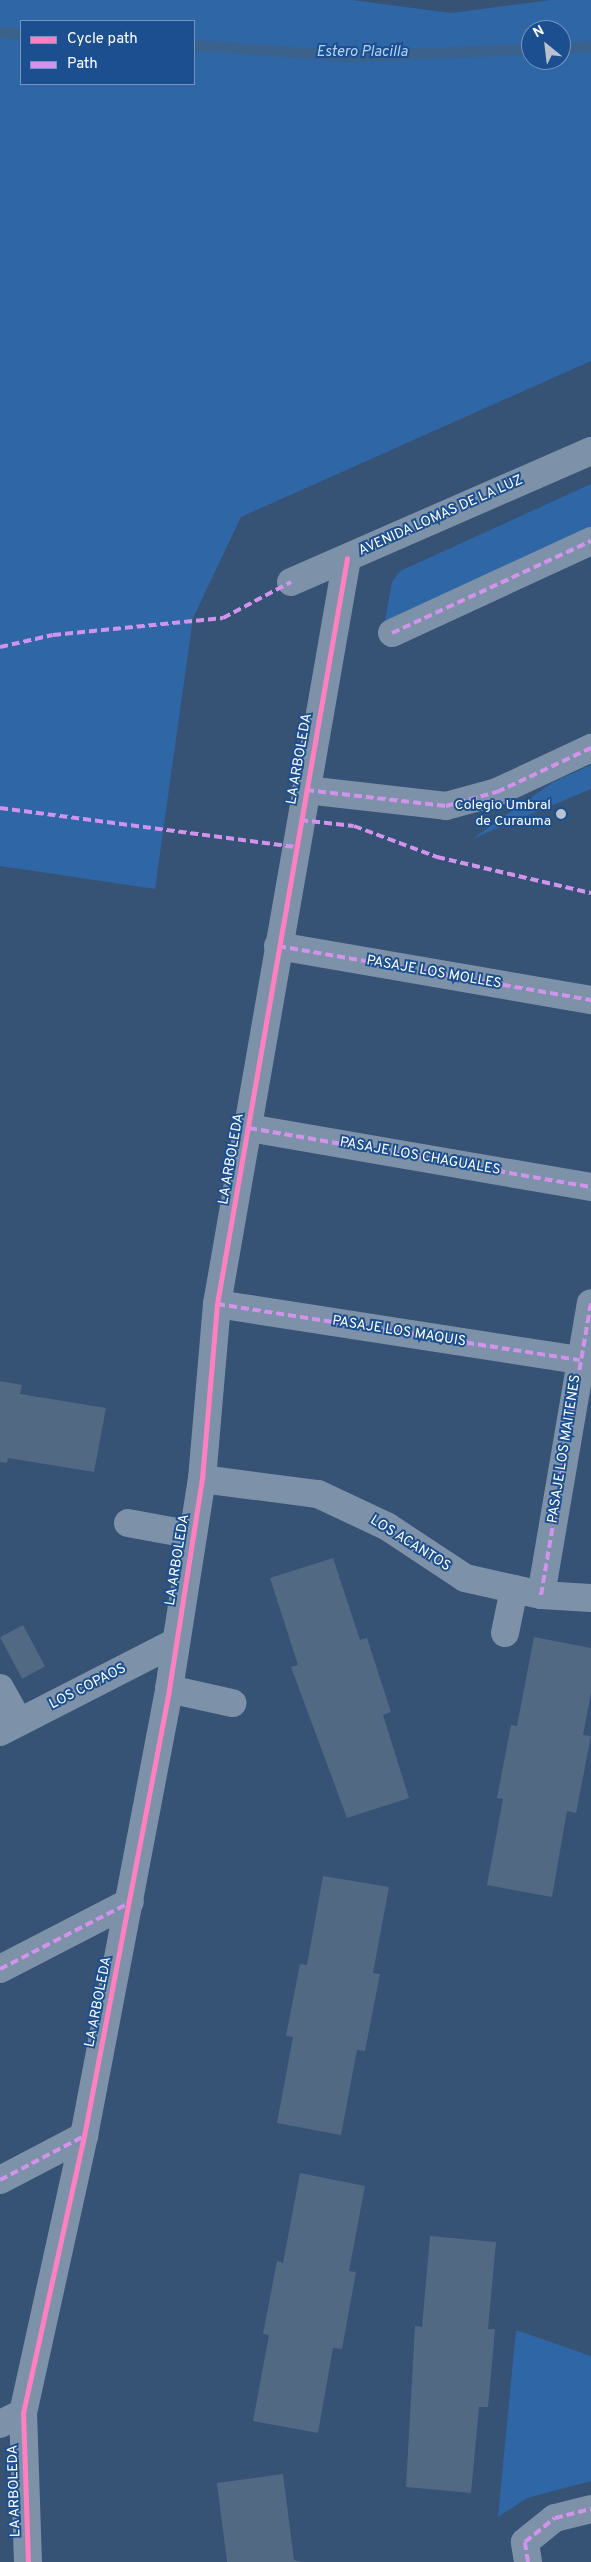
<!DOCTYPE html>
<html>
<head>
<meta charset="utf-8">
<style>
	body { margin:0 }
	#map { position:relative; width:591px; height:2562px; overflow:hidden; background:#365274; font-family:Overpass,sans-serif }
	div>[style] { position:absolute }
	.green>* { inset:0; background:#2f66a5 }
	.stream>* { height:11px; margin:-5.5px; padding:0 5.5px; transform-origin:5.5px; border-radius:5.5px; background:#3b618d }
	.building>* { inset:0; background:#526984; transform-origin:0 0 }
	.minor>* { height:28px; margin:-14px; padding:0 14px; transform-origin:14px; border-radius:14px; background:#7d92a8 }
	.quiet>* { height:4px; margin-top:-2px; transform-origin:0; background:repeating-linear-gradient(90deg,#d193ec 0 8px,transparent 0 12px) }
	.cycleway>* { height:5px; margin:-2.5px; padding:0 2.5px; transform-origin:2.5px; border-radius:2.5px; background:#ff80c0 }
	.dots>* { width:14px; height:14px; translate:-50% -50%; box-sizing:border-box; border:2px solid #1b4f8f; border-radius:50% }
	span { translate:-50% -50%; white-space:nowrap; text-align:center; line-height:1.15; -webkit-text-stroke:4px #1b4f8f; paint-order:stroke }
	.street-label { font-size:14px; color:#fff }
	.poi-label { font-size:14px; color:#fff }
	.right { translate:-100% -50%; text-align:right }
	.water-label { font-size:15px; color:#b5d3f5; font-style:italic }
	.legend { position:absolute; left:20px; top:20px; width:175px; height:65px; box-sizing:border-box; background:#1b4f8f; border:1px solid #7695bc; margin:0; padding:6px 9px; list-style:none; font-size:15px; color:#fff }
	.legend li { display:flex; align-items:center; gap:10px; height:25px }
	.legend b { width:25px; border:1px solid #7695bc }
	.north { position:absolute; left:521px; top:20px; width:50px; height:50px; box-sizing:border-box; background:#1b4f8f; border:1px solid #7695bc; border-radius:50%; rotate:331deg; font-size:14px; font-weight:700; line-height:20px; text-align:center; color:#fff }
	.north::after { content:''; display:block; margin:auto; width:18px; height:22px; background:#b9c2ce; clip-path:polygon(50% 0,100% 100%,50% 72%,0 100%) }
</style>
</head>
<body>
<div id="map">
	<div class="green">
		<div style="clip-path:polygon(evenodd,0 0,352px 0,451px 13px,551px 0,591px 0,591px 361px,241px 517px,193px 618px,155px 889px,0 866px,0 0,194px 21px,194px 84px,21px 84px,21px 21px,194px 21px,0 0,531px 30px,561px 30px,561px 60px,531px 60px,531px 30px)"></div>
		<div style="clip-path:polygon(591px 484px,591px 530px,384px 626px,392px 582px,400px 571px)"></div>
		<div style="clip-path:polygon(591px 765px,591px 789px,472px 839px,553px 782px)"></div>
		<div style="clip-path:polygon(516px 2330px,591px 2356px,591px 2481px,527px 2498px,498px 2517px)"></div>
	</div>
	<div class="stream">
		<div style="left:0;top:32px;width:21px;rotate:5deg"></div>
		<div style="left:194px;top:45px;width:156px;rotate:4deg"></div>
		<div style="left:350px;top:56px;width:181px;rotate:-2.2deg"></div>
		<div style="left:561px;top:48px;width:30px;rotate:-4deg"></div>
	</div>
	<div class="building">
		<div style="clip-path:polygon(0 1381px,22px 1385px,20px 1394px,106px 1408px,94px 1472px,8px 1458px,7px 1463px,0 1462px)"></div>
		<div style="clip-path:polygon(333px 1558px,360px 1640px,367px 1638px,391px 1712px,383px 1715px,409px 1798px,347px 1818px,291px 1667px,298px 1665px,270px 1578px)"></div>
		<div style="left:23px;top:1625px;width:47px;height:26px;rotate:62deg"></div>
		<div style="clip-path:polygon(534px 1637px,591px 1648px,591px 1693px,583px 1735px,591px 1736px,576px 1813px,567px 1811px,552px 1897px,487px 1885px,503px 1799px,497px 1798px,511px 1725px,517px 1726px)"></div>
		<div style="clip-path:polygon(323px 1876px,389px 1887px,373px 1973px,380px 1974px,365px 2051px,357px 2050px,341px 2135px,277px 2123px,293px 2037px,286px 2036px,300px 1964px,307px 1965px)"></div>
		<div style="clip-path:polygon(300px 2173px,365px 2186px,349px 2271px,356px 2272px,342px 2349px,333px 2348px,318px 2433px,253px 2421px,269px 2335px,263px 2334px,277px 2261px,283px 2263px)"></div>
		<div style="clip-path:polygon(430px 2236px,496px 2242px,488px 2329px,495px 2329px,488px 2407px,479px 2407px,471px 2493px,406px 2487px,415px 2326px,422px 2327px)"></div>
		<div style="clip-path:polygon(283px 2474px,294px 2560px,302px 2562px,227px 2562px,217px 2483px)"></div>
	</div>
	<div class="minor">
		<div style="left:291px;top:582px;width:327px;rotate:-23.6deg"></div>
		<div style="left:392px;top:633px;width:219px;rotate:-24.8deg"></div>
		<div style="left:306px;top:790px;width:141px;rotate:6.5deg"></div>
		<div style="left:446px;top:806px;width:53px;rotate:-15.4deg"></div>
		<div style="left:497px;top:792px;width:104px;rotate:-25.1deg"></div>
		<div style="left:278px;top:946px;width:318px;rotate:9.8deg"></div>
		<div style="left:249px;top:1128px;width:347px;rotate:9.8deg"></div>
		<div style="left:217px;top:1304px;width:367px;rotate:8.8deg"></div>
		<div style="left:202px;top:1479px;width:117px;rotate:7.4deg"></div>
		<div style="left:318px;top:1494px;width:77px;rotate:25.2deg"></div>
		<div style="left:388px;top:1527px;width:92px;rotate:33.5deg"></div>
		<div style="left:465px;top:1578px;width:78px;rotate:12.6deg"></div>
		<div style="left:541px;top:1595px;width:50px;rotate:3.4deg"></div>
		<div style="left:128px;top:1523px;width:66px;rotate:10.5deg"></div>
		<div style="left:541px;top:1595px;width:296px;rotate:-80.3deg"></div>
		<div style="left:505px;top:1633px;width:45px;rotate:-78.4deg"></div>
		<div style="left:0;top:1688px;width:39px;rotate:61deg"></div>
		<div style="left:169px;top:1689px;width:65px;rotate:12.5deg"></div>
		<div style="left:0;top:1732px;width:198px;rotate:-27.1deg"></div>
		<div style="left:0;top:1969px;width:146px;rotate:-27.3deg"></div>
		<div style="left:0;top:2180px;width:95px;rotate:-27.6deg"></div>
		<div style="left:0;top:2424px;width:25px;rotate:-26deg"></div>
		<div style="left:28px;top:2562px;width:149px;rotate:-91.9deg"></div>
		<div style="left:23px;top:2413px;width:284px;rotate:-77.6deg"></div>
		<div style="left:84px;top:2136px;width:455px;rotate:-79.2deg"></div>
		<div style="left:169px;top:1689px;width:213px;rotate:-81.1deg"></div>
		<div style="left:202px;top:1479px;width:176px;rotate:-85.1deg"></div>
		<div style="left:217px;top:1304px;width:757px;rotate:-80.11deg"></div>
		<div style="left:528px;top:2562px;width:20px;rotate:-99deg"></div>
		<div style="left:525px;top:2542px;width:38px;rotate:-39deg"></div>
		<div style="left:555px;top:2518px;width:37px;rotate:-14deg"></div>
	</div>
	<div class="quiet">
		<div style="left:392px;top:633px;width:219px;rotate:-24.8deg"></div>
		<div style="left:0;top:647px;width:54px;rotate:-12.8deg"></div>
		<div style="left:53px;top:635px;width:171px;rotate:-5.7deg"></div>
		<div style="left:223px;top:618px;width:77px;rotate:-27.9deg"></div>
		<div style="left:306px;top:790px;width:141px;rotate:6.5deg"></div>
		<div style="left:446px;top:806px;width:53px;rotate:-15.4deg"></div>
		<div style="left:497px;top:792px;width:104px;rotate:-25.1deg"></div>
		<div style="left:0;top:808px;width:298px;rotate:7.5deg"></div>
		<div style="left:300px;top:820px;width:54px;rotate:6.3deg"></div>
		<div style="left:354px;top:826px;width:89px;rotate:20.5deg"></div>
		<div style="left:437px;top:857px;width:158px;rotate:13.2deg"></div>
		<div style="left:278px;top:946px;width:318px;rotate:9.8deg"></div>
		<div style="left:249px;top:1128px;width:347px;rotate:9.8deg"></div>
		<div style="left:217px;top:1304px;width:367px;rotate:8.8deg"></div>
		<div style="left:541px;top:1595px;width:296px;rotate:-80.3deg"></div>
		<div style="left:0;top:1969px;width:145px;rotate:-27.1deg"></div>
		<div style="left:0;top:2180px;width:95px;rotate:-27.6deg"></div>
		<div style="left:528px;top:2562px;width:20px;rotate:-99deg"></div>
		<div style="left:525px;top:2542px;width:38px;rotate:-39deg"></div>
		<div style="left:555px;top:2518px;width:37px;rotate:-14deg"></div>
	</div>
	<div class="cycleway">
		<div style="left:28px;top:2562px;width:149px;rotate:-91.9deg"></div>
		<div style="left:23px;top:2413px;width:284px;rotate:-77.6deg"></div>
		<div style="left:84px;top:2136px;width:455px;rotate:-79.2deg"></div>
		<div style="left:169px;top:1689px;width:213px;rotate:-81.1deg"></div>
		<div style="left:202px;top:1479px;width:176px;rotate:-85.1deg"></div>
		<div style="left:217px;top:1304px;width:757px;rotate:-80.11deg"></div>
	</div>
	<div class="dots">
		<div style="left:561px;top:814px;background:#b9c2ce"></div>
	</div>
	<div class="street-label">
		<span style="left:441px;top:516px;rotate:-24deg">AVENIDA LOMAS DE LA LUZ</span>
		<span style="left:300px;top:759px;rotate:-80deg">LA ARBOLEDA</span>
		<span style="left:434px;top:973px;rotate:10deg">PASAJE LOS MOLLES</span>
		<span style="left:420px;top:1157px;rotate:10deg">PASAJE LOS CHAGUALES</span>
		<span style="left:232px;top:1159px;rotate:-80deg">LA ARBOLEDA</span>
		<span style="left:399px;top:1332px;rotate:9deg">PASAJE LOS MAQUIS</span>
		<span style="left:565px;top:1449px;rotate:-81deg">PASAJE LOS MAITENES</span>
		<span style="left:410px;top:1544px;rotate:32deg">LOS ACANTOS</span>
		<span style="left:178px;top:1560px;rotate:-81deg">LA ARBOLEDA</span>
		<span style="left:88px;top:1687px;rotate:-27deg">LOS COPAOS</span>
		<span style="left:99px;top:2002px;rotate:-79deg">LA ARBOLEDA</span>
		<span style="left:15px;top:2491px;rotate:-92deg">LA ARBOLEDA</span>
	</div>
	<div class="poi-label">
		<span class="right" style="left:551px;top:814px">Colegio Umbral<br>de Curauma</span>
	</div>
	<div class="water-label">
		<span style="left:362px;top:53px">Estero Placilla</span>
	</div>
	<ul class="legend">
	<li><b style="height:6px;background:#ff80c0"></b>Cycle path</li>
	<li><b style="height:6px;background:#d193ec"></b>Path</li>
	</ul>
	<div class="north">N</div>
</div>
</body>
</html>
